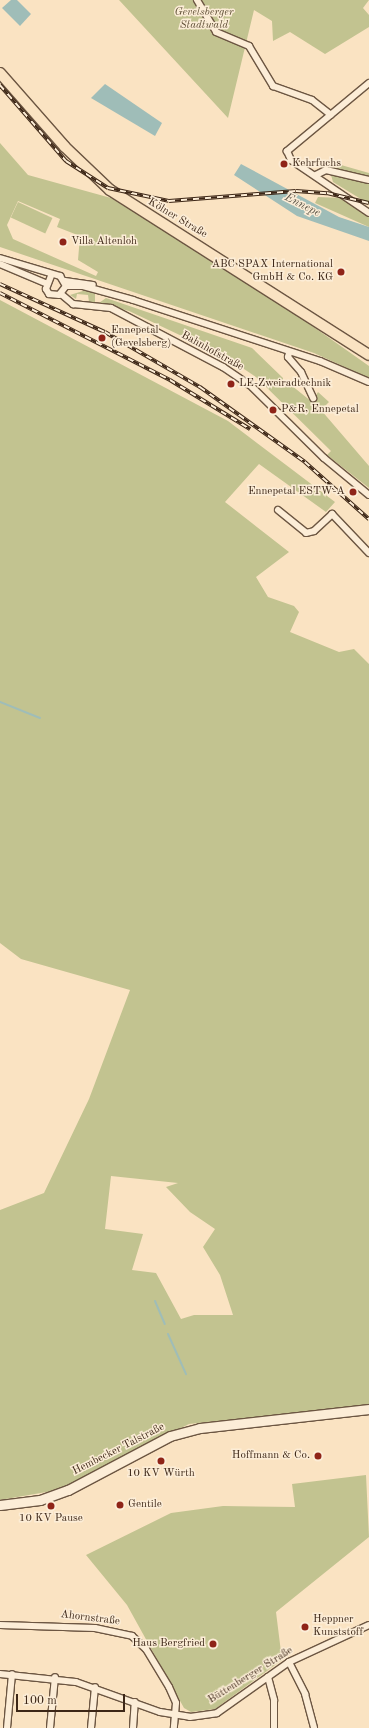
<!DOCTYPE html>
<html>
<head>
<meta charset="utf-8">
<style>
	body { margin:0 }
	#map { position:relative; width:369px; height:1728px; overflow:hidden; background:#fae3c2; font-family:"Old Standard TT",serif }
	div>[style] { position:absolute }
	.green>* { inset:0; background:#c2c390; transform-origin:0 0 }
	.water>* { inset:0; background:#9fbdb8 }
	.stream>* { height:2px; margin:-1px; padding:0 1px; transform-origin:1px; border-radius:1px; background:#9fbdb8 }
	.roads { filter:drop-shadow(1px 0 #6c5642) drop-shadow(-1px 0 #6c5642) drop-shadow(0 1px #6c5642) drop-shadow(0 -1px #6c5642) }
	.street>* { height:6px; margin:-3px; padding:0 3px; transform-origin:3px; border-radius:3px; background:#fcedd7 }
	.secondary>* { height:9px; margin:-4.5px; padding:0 4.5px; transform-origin:4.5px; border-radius:4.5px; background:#fcedd7 }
	.primary>* { height:10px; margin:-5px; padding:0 5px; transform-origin:5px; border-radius:5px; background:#fae3c2 }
	.rail>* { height:3.5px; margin-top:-1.75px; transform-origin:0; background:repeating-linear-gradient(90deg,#fcedd7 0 6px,#3d2717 0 12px); box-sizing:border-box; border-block:1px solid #3d2717 }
	.dots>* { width:11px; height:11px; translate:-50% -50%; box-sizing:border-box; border:2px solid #fcedd7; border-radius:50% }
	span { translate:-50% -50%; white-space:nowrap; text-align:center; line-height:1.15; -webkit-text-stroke:3px #fcedd7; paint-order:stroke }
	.park-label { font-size:11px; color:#5e4e35; font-style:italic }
	.poi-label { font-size:11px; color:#3d2717 }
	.left { translate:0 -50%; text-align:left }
	.right { translate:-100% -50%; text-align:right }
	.street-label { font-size:11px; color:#3d2717 }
	.water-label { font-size:12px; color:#5a5447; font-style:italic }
	.scale { position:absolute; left:16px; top:1694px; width:109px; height:18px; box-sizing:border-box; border:2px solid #3d2717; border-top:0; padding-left:5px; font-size:12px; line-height:14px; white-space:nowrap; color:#3d2717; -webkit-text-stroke:3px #fcedd7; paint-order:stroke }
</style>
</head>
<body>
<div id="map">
	<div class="green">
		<div style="clip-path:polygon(119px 0,369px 0,363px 8px,369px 15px,369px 27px,325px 54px,290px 32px,273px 41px,272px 21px,254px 10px,228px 118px)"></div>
		<div style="clip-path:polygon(evenodd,0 143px,28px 175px,111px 198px,264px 292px,369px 366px,369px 378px,314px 353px,0 247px,0 143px,18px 201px,60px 219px,57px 227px,80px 236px,78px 260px,98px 272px,96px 276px,13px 239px,7px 225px,18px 201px)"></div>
		<div style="clip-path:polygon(327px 161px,369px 173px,369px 204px,333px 182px)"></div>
		<div style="clip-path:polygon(318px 197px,343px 198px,369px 217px,369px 227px,315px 203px)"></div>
		<div style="left:18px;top:202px;width:38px;height:17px;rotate:25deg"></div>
		<div style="clip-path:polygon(86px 290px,95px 294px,95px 302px,89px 302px,88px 295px,77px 294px,76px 299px,70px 295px)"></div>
		<div style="clip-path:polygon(106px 298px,252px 348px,283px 378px,283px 383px,286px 381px,312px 402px,318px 392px,329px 402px,321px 410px,369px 466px,369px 488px,327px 455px,331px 451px,256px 377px,226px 357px,129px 311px,99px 303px)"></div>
		<div style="clip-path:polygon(evenodd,0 300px,228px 421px,335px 502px,326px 512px,259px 464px,225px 502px,289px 552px,256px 577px,268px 597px,294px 606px,299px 612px,290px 632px,339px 652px,354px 649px,369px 664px,369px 1405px,189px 1424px,58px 1490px,0 1500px,0 1210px,44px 1193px,89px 1099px,130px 990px,21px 959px,0 943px,0 300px,111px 1176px,178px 1183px,166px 1187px,190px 1212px,215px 1229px,203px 1247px,220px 1275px,233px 1315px,194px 1315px,181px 1319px,156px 1273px,132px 1270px,143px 1234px,105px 1229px,111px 1176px)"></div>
		<div style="clip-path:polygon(366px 1475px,369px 1537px,276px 1612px,282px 1660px,215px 1709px,191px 1712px,184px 1708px,127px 1605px,86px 1555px,171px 1513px,223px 1506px,295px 1507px,292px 1484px)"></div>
	</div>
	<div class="water">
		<div style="clip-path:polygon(11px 0,17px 0,31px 14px,20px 26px,2px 8px)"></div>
		<div style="clip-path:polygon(105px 84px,162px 123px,155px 136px,91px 98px)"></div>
		<div style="clip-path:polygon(241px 164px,339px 217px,369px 227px,369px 241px,297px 216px,234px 175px)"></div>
	</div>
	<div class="stream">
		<div style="left:0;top:702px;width:43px;rotate:21.8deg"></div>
		<div style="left:155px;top:1301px;width:25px;rotate:67deg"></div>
		<div style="left:168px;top:1334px;width:44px;rotate:65.8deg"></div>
	</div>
	<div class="roads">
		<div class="street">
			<div style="left:197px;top:0;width:37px;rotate:59deg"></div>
			<div style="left:216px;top:32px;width:36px;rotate:23deg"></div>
			<div style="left:249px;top:46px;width:47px;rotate:59deg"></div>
			<div style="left:273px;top:86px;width:41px;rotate:19.7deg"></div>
			<div style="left:312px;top:100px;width:24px;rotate:38deg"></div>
			<div style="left:369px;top:83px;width:107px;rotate:140.3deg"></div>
			<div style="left:287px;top:151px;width:10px;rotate:66deg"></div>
			<div style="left:291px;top:160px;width:94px;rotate:34.2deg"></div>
			<div style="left:316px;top:175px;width:11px;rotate:-27deg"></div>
			<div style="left:326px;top:170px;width:44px;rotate:13.1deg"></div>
			<div style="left:0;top:258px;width:63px;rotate:16.7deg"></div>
			<div style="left:60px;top:276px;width:12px;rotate:59deg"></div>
			<div style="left:66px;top:286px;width:11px;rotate:128deg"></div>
			<div style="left:59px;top:295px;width:10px;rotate:-174deg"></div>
			<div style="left:49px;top:294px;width:6px;rotate:-121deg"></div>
			<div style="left:46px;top:289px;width:14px;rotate:-69deg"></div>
			<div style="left:0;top:264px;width:49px;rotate:22.9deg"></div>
			<div style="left:65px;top:281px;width:28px;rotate:8deg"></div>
			<div style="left:66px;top:286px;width:17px"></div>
			<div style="left:83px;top:286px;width:52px;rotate:15.6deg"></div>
			<div style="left:133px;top:300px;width:197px;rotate:18.1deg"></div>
			<div style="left:320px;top:361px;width:53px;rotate:23.2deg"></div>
			<div style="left:61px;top:294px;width:16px;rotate:40deg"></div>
			<div style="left:73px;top:304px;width:38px;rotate:6deg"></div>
			<div style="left:111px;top:308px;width:127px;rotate:27.8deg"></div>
			<div style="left:223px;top:367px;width:32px;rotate:34deg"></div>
			<div style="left:250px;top:385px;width:104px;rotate:44.6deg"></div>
			<div style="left:324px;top:458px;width:58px;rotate:39.4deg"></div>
			<div style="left:289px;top:353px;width:4px;rotate:104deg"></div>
			<div style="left:288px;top:357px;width:20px;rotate:49deg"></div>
			<div style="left:301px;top:372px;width:29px;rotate:65deg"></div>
			<div style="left:278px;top:510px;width:36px;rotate:39deg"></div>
			<div style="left:306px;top:533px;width:8px;rotate:-14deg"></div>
			<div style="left:314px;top:531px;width:25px;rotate:-43deg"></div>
			<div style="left:332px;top:514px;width:54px;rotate:46.5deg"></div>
			<div style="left:0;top:1625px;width:95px;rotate:1.8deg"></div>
			<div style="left:95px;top:1628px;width:38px;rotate:12deg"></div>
			<div style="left:132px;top:1636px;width:19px;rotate:43deg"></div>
			<div style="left:146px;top:1649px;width:44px;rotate:58.8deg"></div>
			<div style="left:169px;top:1687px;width:17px;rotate:66deg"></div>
			<div style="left:176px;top:1703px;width:25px;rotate:95deg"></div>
			<div style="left:289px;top:1662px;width:36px;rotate:63deg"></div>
			<div style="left:305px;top:1694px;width:35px;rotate:75deg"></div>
			<div style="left:0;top:1674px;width:76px;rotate:6deg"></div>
			<div style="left:76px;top:1682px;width:89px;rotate:19.7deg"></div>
			<div style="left:160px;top:1712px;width:30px;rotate:9deg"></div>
			<div style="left:190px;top:1717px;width:27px;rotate:-8deg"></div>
			<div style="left:217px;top:1713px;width:88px;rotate:-35.3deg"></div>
			<div style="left:289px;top:1662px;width:88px;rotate:-24.8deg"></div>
			<div style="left:268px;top:1677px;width:24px;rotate:75deg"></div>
			<div style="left:274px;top:1700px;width:28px;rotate:90deg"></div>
			<div style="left:7px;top:1728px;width:54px;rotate:-84.7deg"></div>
			<div style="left:50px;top:1728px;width:51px;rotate:-84.4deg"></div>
			<div style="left:91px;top:1728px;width:41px;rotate:-84.4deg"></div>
			<div style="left:133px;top:1728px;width:26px;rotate:-86deg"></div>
		</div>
		<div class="secondary">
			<div style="left:0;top:1505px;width:40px;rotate:-7.1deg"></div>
			<div style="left:40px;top:1500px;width:30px;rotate:-20deg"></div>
			<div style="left:68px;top:1490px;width:115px;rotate:-27.9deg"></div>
			<div style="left:170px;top:1436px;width:31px;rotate:-15deg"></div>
			<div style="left:200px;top:1428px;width:170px;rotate:-6.4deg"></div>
		</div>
		<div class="primary">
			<div style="left:0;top:73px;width:98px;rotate:48.7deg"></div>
			<div style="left:65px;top:147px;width:62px;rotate:43.7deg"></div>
			<div style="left:110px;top:190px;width:307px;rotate:32.5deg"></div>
		</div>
	</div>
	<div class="rail">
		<div style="left:0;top:85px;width:101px;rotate:49deg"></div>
		<div style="left:66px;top:161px;width:50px;rotate:32.7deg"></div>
		<div style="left:108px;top:188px;width:62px;rotate:12deg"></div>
		<div style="left:169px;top:201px;width:127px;rotate:-4.5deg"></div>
		<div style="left:296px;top:191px;width:31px;rotate:4deg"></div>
		<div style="left:327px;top:193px;width:43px;rotate:13.4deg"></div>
		<div style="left:0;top:284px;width:115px;rotate:24.6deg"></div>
		<div style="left:105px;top:332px;width:110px;rotate:30.1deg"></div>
		<div style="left:200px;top:387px;width:129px;rotate:35.5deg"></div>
		<div style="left:305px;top:462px;width:86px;rotate:41.7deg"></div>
		<div style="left:0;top:293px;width:191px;rotate:27.1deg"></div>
		<div style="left:170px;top:380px;width:94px;rotate:31.5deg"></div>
	</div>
	<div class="dots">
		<div style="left:284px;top:164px;background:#8f2418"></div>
		<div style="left:63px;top:242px;background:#8f2418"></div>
		<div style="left:341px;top:272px;background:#8f2418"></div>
		<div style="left:102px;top:338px;background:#8f2418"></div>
		<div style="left:231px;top:384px;background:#8f2418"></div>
		<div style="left:273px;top:410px;background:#8f2418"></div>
		<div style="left:353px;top:492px;background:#8f2418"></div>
		<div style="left:318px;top:1456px;background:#8f2418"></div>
		<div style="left:161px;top:1461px;background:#8f2418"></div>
		<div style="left:120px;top:1505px;background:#8f2418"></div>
		<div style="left:51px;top:1506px;background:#8f2418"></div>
		<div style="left:305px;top:1627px;background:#8f2418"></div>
		<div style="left:213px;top:1644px;background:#8f2418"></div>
	</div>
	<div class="park-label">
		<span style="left:204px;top:20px">Gevelsberger<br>Stadtwald</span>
	</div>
	<div class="poi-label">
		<span class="left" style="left:292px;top:164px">Kehrfuchs</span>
		<span class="left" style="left:71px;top:242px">Villa Altenloh</span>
		<span class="right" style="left:333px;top:272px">ABC SPAX International<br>GmbH &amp; Co. KG</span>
		<span class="left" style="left:111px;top:338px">Ennepetal<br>(Gevelsberg)</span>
		<span class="left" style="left:239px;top:384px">LE-Zweiradtechnik</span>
		<span class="left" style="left:281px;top:410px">P&amp;R, Ennepetal</span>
		<span class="right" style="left:345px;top:492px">Ennepetal ESTW-A</span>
		<span class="right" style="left:310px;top:1456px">Hoffmann &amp; Co.</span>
		<span style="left:161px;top:1474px">10 KV Würth</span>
		<span class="left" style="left:128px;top:1505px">Gentile</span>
		<span style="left:51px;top:1519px">10 KV Pause</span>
		<span class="left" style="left:313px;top:1627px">Heppner<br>Kunststoff</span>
		<span class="right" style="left:205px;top:1644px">Haus Bergfried</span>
	</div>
	<div class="street-label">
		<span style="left:177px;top:219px;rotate:31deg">Kölner Straße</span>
		<span style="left:212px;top:352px;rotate:29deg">Bahnhofstraße</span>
		<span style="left:119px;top:1450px;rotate:-27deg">Hembecker Talstraße</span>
		<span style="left:90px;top:1619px;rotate:7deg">Ahornstraße</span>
		<span style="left:251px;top:1676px;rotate:-32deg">Büttenberger Straße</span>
	</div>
	<div class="water-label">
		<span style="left:302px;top:206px;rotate:27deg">Ennepe</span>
	</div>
	<div class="scale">100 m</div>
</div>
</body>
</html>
